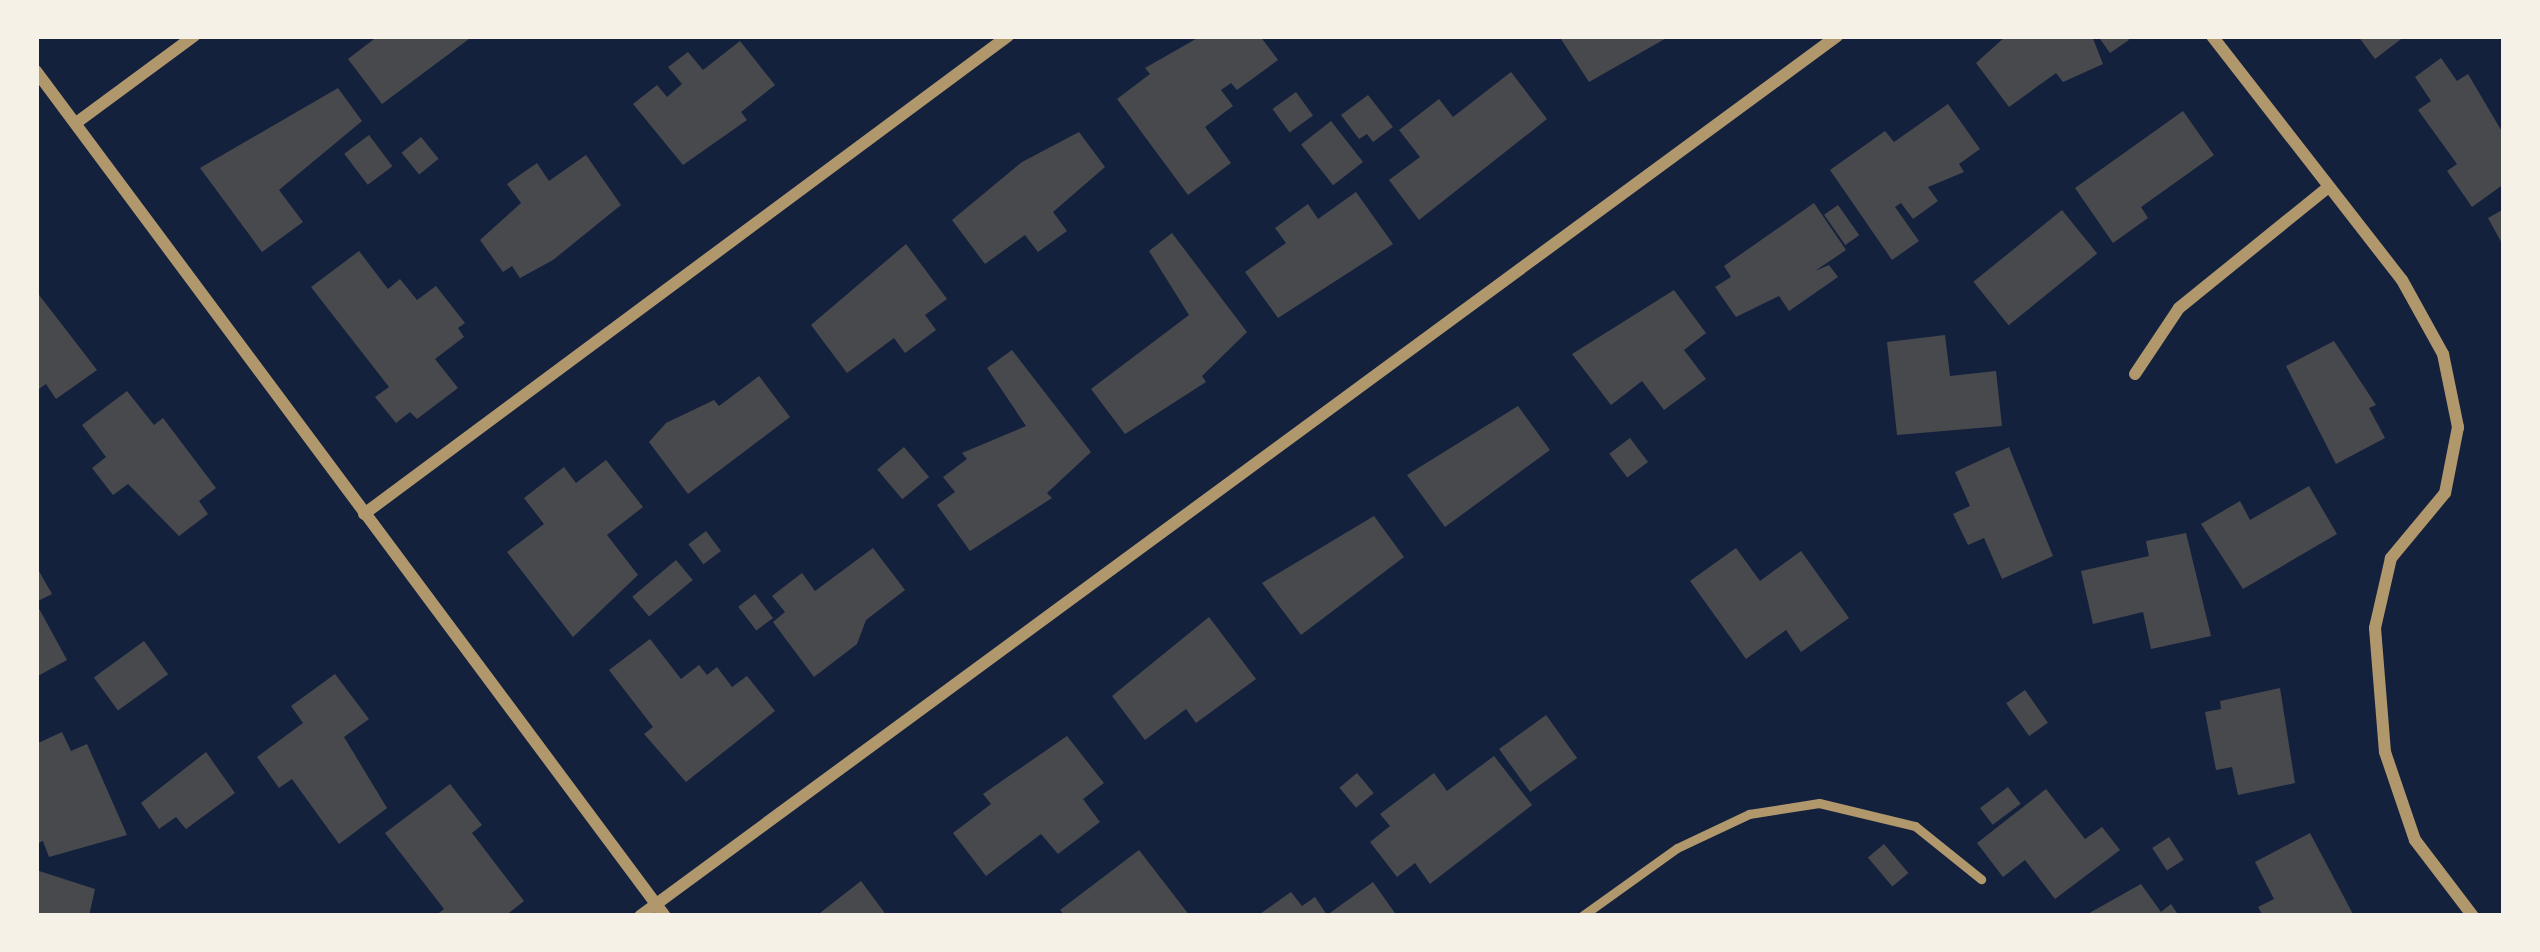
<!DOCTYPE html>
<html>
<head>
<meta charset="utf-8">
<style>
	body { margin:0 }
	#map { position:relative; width:2540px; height:952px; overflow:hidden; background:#14213d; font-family:Barlow,sans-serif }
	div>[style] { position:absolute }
	.building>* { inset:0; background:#48494c; transform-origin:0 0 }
	.service>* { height:9px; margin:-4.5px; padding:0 4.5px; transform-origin:4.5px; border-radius:4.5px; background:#b1986c }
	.minor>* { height:12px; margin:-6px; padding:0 6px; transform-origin:6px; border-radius:6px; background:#b1986c }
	span { translate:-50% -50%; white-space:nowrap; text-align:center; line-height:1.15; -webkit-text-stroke:12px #f6f1e7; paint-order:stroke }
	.frame { position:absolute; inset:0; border:39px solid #f6f1e7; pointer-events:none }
</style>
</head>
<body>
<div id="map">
	<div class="building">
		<div style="clip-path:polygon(378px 36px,473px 36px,382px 104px,348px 59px)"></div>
		<div style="clip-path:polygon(1201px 36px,1260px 36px,1278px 60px,1237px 90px,1231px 83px,1221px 90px,1233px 106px,1205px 127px,1231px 163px,1188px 195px,1117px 99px,1150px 74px,1145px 68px)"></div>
		<div style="clip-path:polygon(1559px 36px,1670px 36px,1589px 82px)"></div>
		<div style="clip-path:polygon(2006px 36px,2092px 36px,2103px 64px,2063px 82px,2056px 73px,2009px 107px,1976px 63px)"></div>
		<div style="clip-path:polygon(2098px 36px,2126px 36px,2129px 40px,2110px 53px)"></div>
		<div style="clip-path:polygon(2358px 36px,2405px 36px,2375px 59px)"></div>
		<div style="clip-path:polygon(740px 41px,775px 85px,741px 112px,747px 120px,683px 165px,633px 104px,657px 85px,667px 97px,682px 84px,668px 67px,688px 52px,703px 70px)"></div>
		<div style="clip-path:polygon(2441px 58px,2457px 81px,2468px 74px,2504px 135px,2504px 184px,2472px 207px,2447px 171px,2457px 164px,2418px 110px,2431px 101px,2415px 77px)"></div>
		<div style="clip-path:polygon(1511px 72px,1547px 119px,1419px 220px,1389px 180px,1420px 157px,1399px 130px,1439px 99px,1453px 117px)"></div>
		<div style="clip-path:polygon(338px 88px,362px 121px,279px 190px,303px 222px,262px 252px,200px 168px)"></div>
		<div style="left:1296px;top:92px;width:29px;height:29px;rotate:54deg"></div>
		<div style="clip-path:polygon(1368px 95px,1393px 127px,1373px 142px,1367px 134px,1359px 139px,1341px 115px)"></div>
		<div style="clip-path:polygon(1948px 104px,1980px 149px,1959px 164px,1964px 172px,1928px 187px,1938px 201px,1913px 219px,1901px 203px,1895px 207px,1919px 241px,1892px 260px,1830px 170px,1885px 131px,1894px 142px)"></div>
		<div style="clip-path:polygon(2183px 111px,2214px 155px,2141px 207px,2148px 218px,2113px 243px,2075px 188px)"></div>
		<div style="left:1331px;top:121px;width:52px;height:38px;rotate:52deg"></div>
		<div style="clip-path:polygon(1079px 132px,1105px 167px,1053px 212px,1067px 231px,1038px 252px,1025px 235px,985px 264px,952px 220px,1022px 162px)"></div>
		<div style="left:369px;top:135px;width:39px;height:31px;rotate:53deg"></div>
		<div style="left:421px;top:137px;width:28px;height:25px;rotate:51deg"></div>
		<div style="clip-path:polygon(586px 155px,621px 205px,553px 260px,520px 278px,512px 266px,503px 272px,480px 240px,521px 203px,507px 184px,537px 163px,549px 181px)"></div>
		<div style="clip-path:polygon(1356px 192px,1393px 244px,1278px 318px,1245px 272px,1286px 243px,1275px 228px,1308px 204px,1318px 219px)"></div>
		<div style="clip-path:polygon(1814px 203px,1846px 250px,1815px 271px,1829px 265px,1838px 277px,1789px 311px,1779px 296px,1736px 317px,1715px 287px,1731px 277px,1724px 266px)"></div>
		<div style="left:1838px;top:205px;width:37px;height:17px;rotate:55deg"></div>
		<div style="clip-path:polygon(2504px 209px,2504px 247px,2488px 218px)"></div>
		<div style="left:2062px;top:210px;width:56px;height:114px;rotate:51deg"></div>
		<div style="clip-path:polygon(1172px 233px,1247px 332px,1202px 376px,1206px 382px,1125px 434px,1091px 389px,1189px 315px,1149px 251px)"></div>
		<div style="clip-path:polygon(906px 244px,947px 299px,925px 315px,936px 330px,905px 353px,894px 338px,847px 373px,811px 325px)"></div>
		<div style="clip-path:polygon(359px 251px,388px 289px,400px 279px,417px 300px,436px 286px,465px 323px,458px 328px,464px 337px,435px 359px,458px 388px,417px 419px,410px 412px,396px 423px,375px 397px,389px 387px,311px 287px)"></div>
		<div style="clip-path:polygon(1674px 290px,1706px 333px,1684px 350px,1706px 379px,1664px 410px,1642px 381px,1611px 405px,1572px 354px)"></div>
		<div style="clip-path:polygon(36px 291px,97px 370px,56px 399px,46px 384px,36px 391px)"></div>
		<div style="clip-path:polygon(1945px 335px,1950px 376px,1996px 371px,2002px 426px,1897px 435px,1887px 342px)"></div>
		<div style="clip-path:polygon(2334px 341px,2376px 405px,2369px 408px,2385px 438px,2336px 464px,2286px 366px)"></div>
		<div style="clip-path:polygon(1012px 350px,1091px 452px,1047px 493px,1052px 498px,970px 551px,937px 505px,955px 492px,943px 477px,967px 459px,962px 453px,1026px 426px,987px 368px)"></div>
		<div style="clip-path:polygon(759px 376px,790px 417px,688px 494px,649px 442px,666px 423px,714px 400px,719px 406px)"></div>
		<div style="clip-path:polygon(127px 391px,154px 425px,163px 418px,216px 488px,199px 501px,208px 514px,179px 536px,128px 484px,113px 495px,92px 468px,106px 457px,82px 425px)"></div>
		<div style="clip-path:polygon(1518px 406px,1550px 450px,1445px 527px,1407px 475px)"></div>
		<div style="left:1630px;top:438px;width:30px;height:26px;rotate:53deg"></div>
		<div style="left:904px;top:447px;width:39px;height:35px;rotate:50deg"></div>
		<div style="clip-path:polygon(2009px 447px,2053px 556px,2002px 579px,1984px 538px,1968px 545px,1953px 514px,1970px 506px,1955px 472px)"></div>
		<div style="clip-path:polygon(606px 460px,643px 507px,607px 535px,638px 575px,573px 637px,507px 552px,544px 524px,524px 498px,564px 467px,576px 483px)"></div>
		<div style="clip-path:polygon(2309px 486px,2337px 534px,2243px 589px,2201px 524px,2240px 501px,2250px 520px)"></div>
		<div style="clip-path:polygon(1374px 516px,1404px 557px,1301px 635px,1262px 583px)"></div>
		<div style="left:706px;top:531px;width:25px;height:22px;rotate:53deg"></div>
		<div style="clip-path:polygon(2186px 533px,2211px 636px,2151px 649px,2143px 612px,2093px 624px,2081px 571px,2149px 556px,2146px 541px)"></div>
		<div style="clip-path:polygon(873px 548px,905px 590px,866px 620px,857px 644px,814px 677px,773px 622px,785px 612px,772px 596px,802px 573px,815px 591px)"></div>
		<div style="clip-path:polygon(1736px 548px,1760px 581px,1801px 551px,1849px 618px,1801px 652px,1786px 630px,1746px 659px,1690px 581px)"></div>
		<div style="left:676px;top:560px;width:26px;height:57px;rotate:50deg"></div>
		<div style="clip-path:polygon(36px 566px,52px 594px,36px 602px)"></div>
		<div style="left:755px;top:594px;width:30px;height:21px;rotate:53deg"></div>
		<div style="clip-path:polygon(36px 603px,67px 660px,36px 677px)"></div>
		<div style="clip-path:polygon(1209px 617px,1256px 679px,1196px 723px,1186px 709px,1145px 740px,1112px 696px)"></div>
		<div style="clip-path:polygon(650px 639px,681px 679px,699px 665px,707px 675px,717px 667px,732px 687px,747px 676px,775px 711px,686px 782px,644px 734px,653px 727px,609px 670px)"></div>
		<div style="left:144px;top:641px;width:41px;height:62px;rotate:54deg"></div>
		<div style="clip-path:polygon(335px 674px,369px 719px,344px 737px,387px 808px,339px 844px,292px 779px,279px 788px,257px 757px,303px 723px,291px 706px)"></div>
		<div style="clip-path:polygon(2280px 688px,2295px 783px,2238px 795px,2232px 767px,2216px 770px,2205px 712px,2221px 709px,2220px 701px)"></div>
		<div style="left:2025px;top:690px;width:40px;height:23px;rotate:55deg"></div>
		<div style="left:1546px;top:715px;width:53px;height:58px;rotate:54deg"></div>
		<div style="clip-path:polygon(62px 732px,71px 751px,87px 744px,127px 835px,49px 857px,43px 841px,36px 844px,36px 744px)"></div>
		<div style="clip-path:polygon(1067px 736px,1104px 783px,1083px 799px,1100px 822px,1058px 854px,1041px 834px,986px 876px,953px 833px,991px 804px,983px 794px)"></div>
		<div style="clip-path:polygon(206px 752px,235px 793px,186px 829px,176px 817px,159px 829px,141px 803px)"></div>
		<div style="clip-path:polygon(1494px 756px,1532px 805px,1430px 884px,1415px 863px,1397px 877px,1370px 842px,1390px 826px,1380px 814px,1434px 773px,1447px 791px)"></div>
		<div style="left:1357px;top:773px;width:26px;height:23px;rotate:50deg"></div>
		<div style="clip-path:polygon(450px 784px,482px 825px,472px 833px,524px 901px,505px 916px,435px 916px,444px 909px,385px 833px)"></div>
		<div style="left:2008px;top:787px;width:21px;height:35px;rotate:53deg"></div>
		<div style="clip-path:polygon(2046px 789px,2085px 839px,2102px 827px,2120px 850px,2055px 899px,2025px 860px,2003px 877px,1977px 843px)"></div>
		<div style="clip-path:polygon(2310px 833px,2354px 916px,2263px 916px,2258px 907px,2274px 899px,2255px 862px)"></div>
		<div style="left:2169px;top:837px;width:27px;height:20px;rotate:57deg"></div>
		<div style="left:1884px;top:844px;width:38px;height:21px;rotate:50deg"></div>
		<div style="clip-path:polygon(1139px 850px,1190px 916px,1065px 916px,1060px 910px)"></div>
		<div style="clip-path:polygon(36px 870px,95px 889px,89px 916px,36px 916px)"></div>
		<div style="clip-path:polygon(861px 881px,887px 916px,816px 916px)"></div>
		<div style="clip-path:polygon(1373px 882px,1397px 916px,1257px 916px,1291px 892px,1302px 906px,1315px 897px,1327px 915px)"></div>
		<div style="clip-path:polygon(2141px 884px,2161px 912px,2171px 904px,2179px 916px,2084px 916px)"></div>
	</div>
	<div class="service">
		<div style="left:1582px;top:916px;width:117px;rotate:-35.6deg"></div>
		<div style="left:1677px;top:848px;width:80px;rotate:-25.3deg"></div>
		<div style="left:1749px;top:814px;width:71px;rotate:-8.9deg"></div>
		<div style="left:1819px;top:803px;width:99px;rotate:13.5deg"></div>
		<div style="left:1915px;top:826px;width:85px;rotate:38.8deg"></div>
	</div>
	<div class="minor">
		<div style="left:2212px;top:36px;width:309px;rotate:52.1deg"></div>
		<div style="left:2402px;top:280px;width:85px;rotate:61deg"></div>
		<div style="left:2443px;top:354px;width:75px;rotate:78.4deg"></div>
		<div style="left:2458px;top:427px;width:67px;rotate:101.1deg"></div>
		<div style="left:2445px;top:493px;width:85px;rotate:129.7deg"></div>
		<div style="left:2391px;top:558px;width:72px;rotate:102.9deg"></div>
		<div style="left:2375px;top:628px;width:124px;rotate:85.4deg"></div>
		<div style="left:2385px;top:752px;width:93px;rotate:71.2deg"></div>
		<div style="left:2415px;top:840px;width:96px;rotate:52.7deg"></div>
		<div style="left:36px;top:71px;width:1053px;rotate:53.34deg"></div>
		<div style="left:76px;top:123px;width:147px;rotate:-36.4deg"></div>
		<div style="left:2135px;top:374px;width:79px;rotate:-56.3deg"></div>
		<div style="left:2179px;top:308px;width:191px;rotate:-39deg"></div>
		<div style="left:364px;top:514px;width:802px;rotate:-36.58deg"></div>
		<div style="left:640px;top:916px;width:1486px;rotate:-36.32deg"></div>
	</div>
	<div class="frame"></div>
</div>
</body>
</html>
